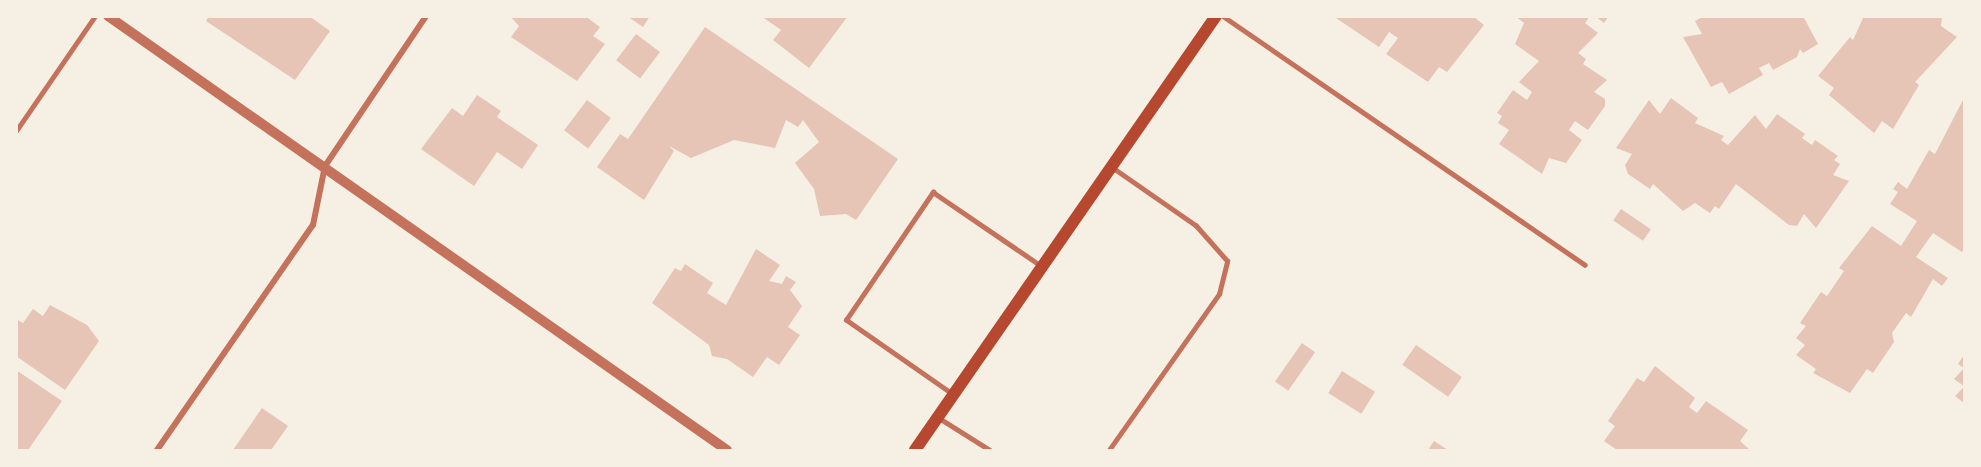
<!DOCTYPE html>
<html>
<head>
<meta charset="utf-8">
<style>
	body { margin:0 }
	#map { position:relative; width:1981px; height:467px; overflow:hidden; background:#f6efe4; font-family:"DejaVu Sans",sans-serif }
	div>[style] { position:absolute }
	.building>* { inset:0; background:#e6c5b7; transform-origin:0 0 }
	.service>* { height:4.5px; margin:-2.25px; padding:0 2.25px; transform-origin:2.25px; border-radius:2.25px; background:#c5725c }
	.minor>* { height:6px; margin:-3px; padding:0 3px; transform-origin:3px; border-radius:3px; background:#c5725c }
	.tertiary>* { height:10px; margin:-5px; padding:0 5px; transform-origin:5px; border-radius:5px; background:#c5725c }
	.secondary>* { height:12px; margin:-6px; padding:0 6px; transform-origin:6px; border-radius:6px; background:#b5482f }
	span { translate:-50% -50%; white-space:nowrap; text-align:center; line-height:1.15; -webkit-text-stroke:6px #f6efe4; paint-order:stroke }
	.frame { position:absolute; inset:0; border:18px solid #f6efe4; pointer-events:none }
</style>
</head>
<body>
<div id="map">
	<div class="building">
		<div style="clip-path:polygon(209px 16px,309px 16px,330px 31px,295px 80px,206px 21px)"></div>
		<div style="clip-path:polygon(510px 16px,585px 16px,600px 27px,593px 36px,605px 44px,577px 81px,511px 37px,519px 26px)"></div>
		<div style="clip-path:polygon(627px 16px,650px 16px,643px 27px)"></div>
		<div style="clip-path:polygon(761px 16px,848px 16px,809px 68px,773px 40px,781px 30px)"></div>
		<div style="clip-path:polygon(1333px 16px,1473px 16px,1484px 25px,1447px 72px,1439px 67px,1428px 82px,1386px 54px,1398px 38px,1389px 32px,1379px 47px)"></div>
		<div style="clip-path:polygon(1515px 16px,1590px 16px,1585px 23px,1598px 33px,1578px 53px,1586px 59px,1583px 64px,1607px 80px,1594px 92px,1605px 99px,1605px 106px,1588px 130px,1575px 121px,1569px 130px,1582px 140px,1566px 163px,1549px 158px,1542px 174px,1499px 144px,1509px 130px,1498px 123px,1502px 116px,1497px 113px,1513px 90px,1527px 100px,1532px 92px,1519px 82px,1539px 61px,1515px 44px,1524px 23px)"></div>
		<div style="clip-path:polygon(1595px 16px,1609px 16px,1604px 23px)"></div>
		<div style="clip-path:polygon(1704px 16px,1803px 16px,1818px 44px,1803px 53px,1800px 49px,1797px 57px,1773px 70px,1769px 63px,1759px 68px,1763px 75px,1729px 94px,1722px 82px,1711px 87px,1683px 37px,1702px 34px,1695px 21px)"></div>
		<div style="clip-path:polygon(1864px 16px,1942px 16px,1941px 26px,1957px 37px,1915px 82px,1919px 85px,1893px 129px,1882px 121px,1874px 133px,1829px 95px,1834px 88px,1818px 76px,1850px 37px,1853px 40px)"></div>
		<div style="clip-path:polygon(705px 27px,898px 159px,856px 220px,846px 214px,820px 216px,814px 189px,795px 163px,819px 142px,803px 120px,798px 127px,786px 120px,775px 148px,734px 140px,691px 158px,669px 146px,674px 151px,644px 200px,597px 167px,620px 134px,628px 139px)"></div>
		<div style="left:636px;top:34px;width:30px;height:33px;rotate:37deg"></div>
		<div style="clip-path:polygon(477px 95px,501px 111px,497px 117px,538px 145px,522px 169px,497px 152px,474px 186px,421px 149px,452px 108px,463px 116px)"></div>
		<div style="clip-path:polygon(1671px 98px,1698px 118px,1695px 123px,1724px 136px,1721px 140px,1728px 145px,1755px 115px,1766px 129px,1777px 114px,1805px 134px,1802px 138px,1812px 145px,1815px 140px,1838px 156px,1834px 160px,1840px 164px,1833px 175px,1849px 181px,1816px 228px,1804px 214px,1797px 226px,1789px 225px,1736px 184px,1719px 209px,1715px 206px,1710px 213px,1695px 203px,1683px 211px,1653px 184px,1650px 189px,1628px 174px,1625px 165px,1632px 154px,1616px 148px,1649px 100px,1660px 114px)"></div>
		<div style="clip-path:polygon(1964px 98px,1964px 248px,1962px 252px,1933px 233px,1916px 257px,1948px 278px,1942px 286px,1933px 279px,1911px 317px,1906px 313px,1892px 333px,1894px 342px,1873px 373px,1867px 369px,1850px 393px,1813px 373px,1816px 369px,1796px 355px,1805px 345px,1796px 338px,1806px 326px,1800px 323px,1821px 292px,1827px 296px,1844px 271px,1839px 268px,1872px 226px,1901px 246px,1917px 221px,1890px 204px,1898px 192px,1893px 189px,1898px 182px,1907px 189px,1929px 150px,1935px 154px)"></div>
		<div style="left:587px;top:100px;width:30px;height:38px;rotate:37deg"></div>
		<div style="left:1621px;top:209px;width:36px;height:14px;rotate:34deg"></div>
		<div style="clip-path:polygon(756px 249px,780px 265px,769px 281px,782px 284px,786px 276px,796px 282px,790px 290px,802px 306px,788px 327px,800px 335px,779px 365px,767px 357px,753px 377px,727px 359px,712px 356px,709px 345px,652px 303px,675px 268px,681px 271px,685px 264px,713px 283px,707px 293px,726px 305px)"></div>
		<div style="clip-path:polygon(50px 305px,87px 325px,99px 341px,65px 390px,16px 356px,16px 319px,23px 323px,33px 309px,43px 316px)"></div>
		<div style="left:1302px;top:343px;width:16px;height:47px;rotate:35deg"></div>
		<div style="left:1416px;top:345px;width:56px;height:24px;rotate:35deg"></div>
		<div style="clip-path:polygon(1964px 355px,1964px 386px,1954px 379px,1964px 368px,1958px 364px)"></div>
		<div style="clip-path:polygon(1655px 366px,1695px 398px,1689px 407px,1697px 413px,1706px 401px,1748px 430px,1740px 441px,1750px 450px,1617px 450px,1604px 441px,1615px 426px,1608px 421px,1637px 378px,1644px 382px)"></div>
		<div style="clip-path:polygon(16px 370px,62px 401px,28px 450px,16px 450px)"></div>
		<div style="left:1342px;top:371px;width:39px;height:26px;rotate:32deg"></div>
		<div style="clip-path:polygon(1964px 387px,1964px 403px,1955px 396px)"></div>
		<div style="clip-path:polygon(262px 408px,288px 426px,271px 450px,233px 450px)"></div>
		<div style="clip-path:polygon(1434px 441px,1448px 450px,1428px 450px)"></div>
	</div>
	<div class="service">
		<div style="left:1223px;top:16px;width:439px;rotate:34.5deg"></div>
		<div style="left:16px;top:131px;width:140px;rotate:-55.5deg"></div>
		<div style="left:952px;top:394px;width:129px;rotate:-145.1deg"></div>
		<div style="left:846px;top:320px;width:155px;rotate:-55.8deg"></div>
		<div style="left:933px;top:192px;width:130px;rotate:34.3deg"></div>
		<div style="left:939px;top:418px;width:60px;rotate:32.1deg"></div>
		<div style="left:1109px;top:450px;width:191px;rotate:-54.8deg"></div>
		<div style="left:1219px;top:294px;width:34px;rotate:-76deg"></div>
		<div style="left:1227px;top:261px;width:47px;rotate:-131.5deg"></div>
		<div style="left:1196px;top:226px;width:103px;rotate:-145.2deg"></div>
	</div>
	<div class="minor">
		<div style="left:157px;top:450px;width:274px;rotate:-55.3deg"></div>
		<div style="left:313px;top:225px;width:60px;rotate:-78.5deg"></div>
		<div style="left:325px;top:166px;width:181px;rotate:-56deg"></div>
	</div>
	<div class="tertiary">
		<div style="left:108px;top:16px;width:756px;rotate:35.04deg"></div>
	</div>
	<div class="secondary">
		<div style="left:915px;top:450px;width:528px;rotate:-55.26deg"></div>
	</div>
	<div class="frame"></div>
</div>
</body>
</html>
